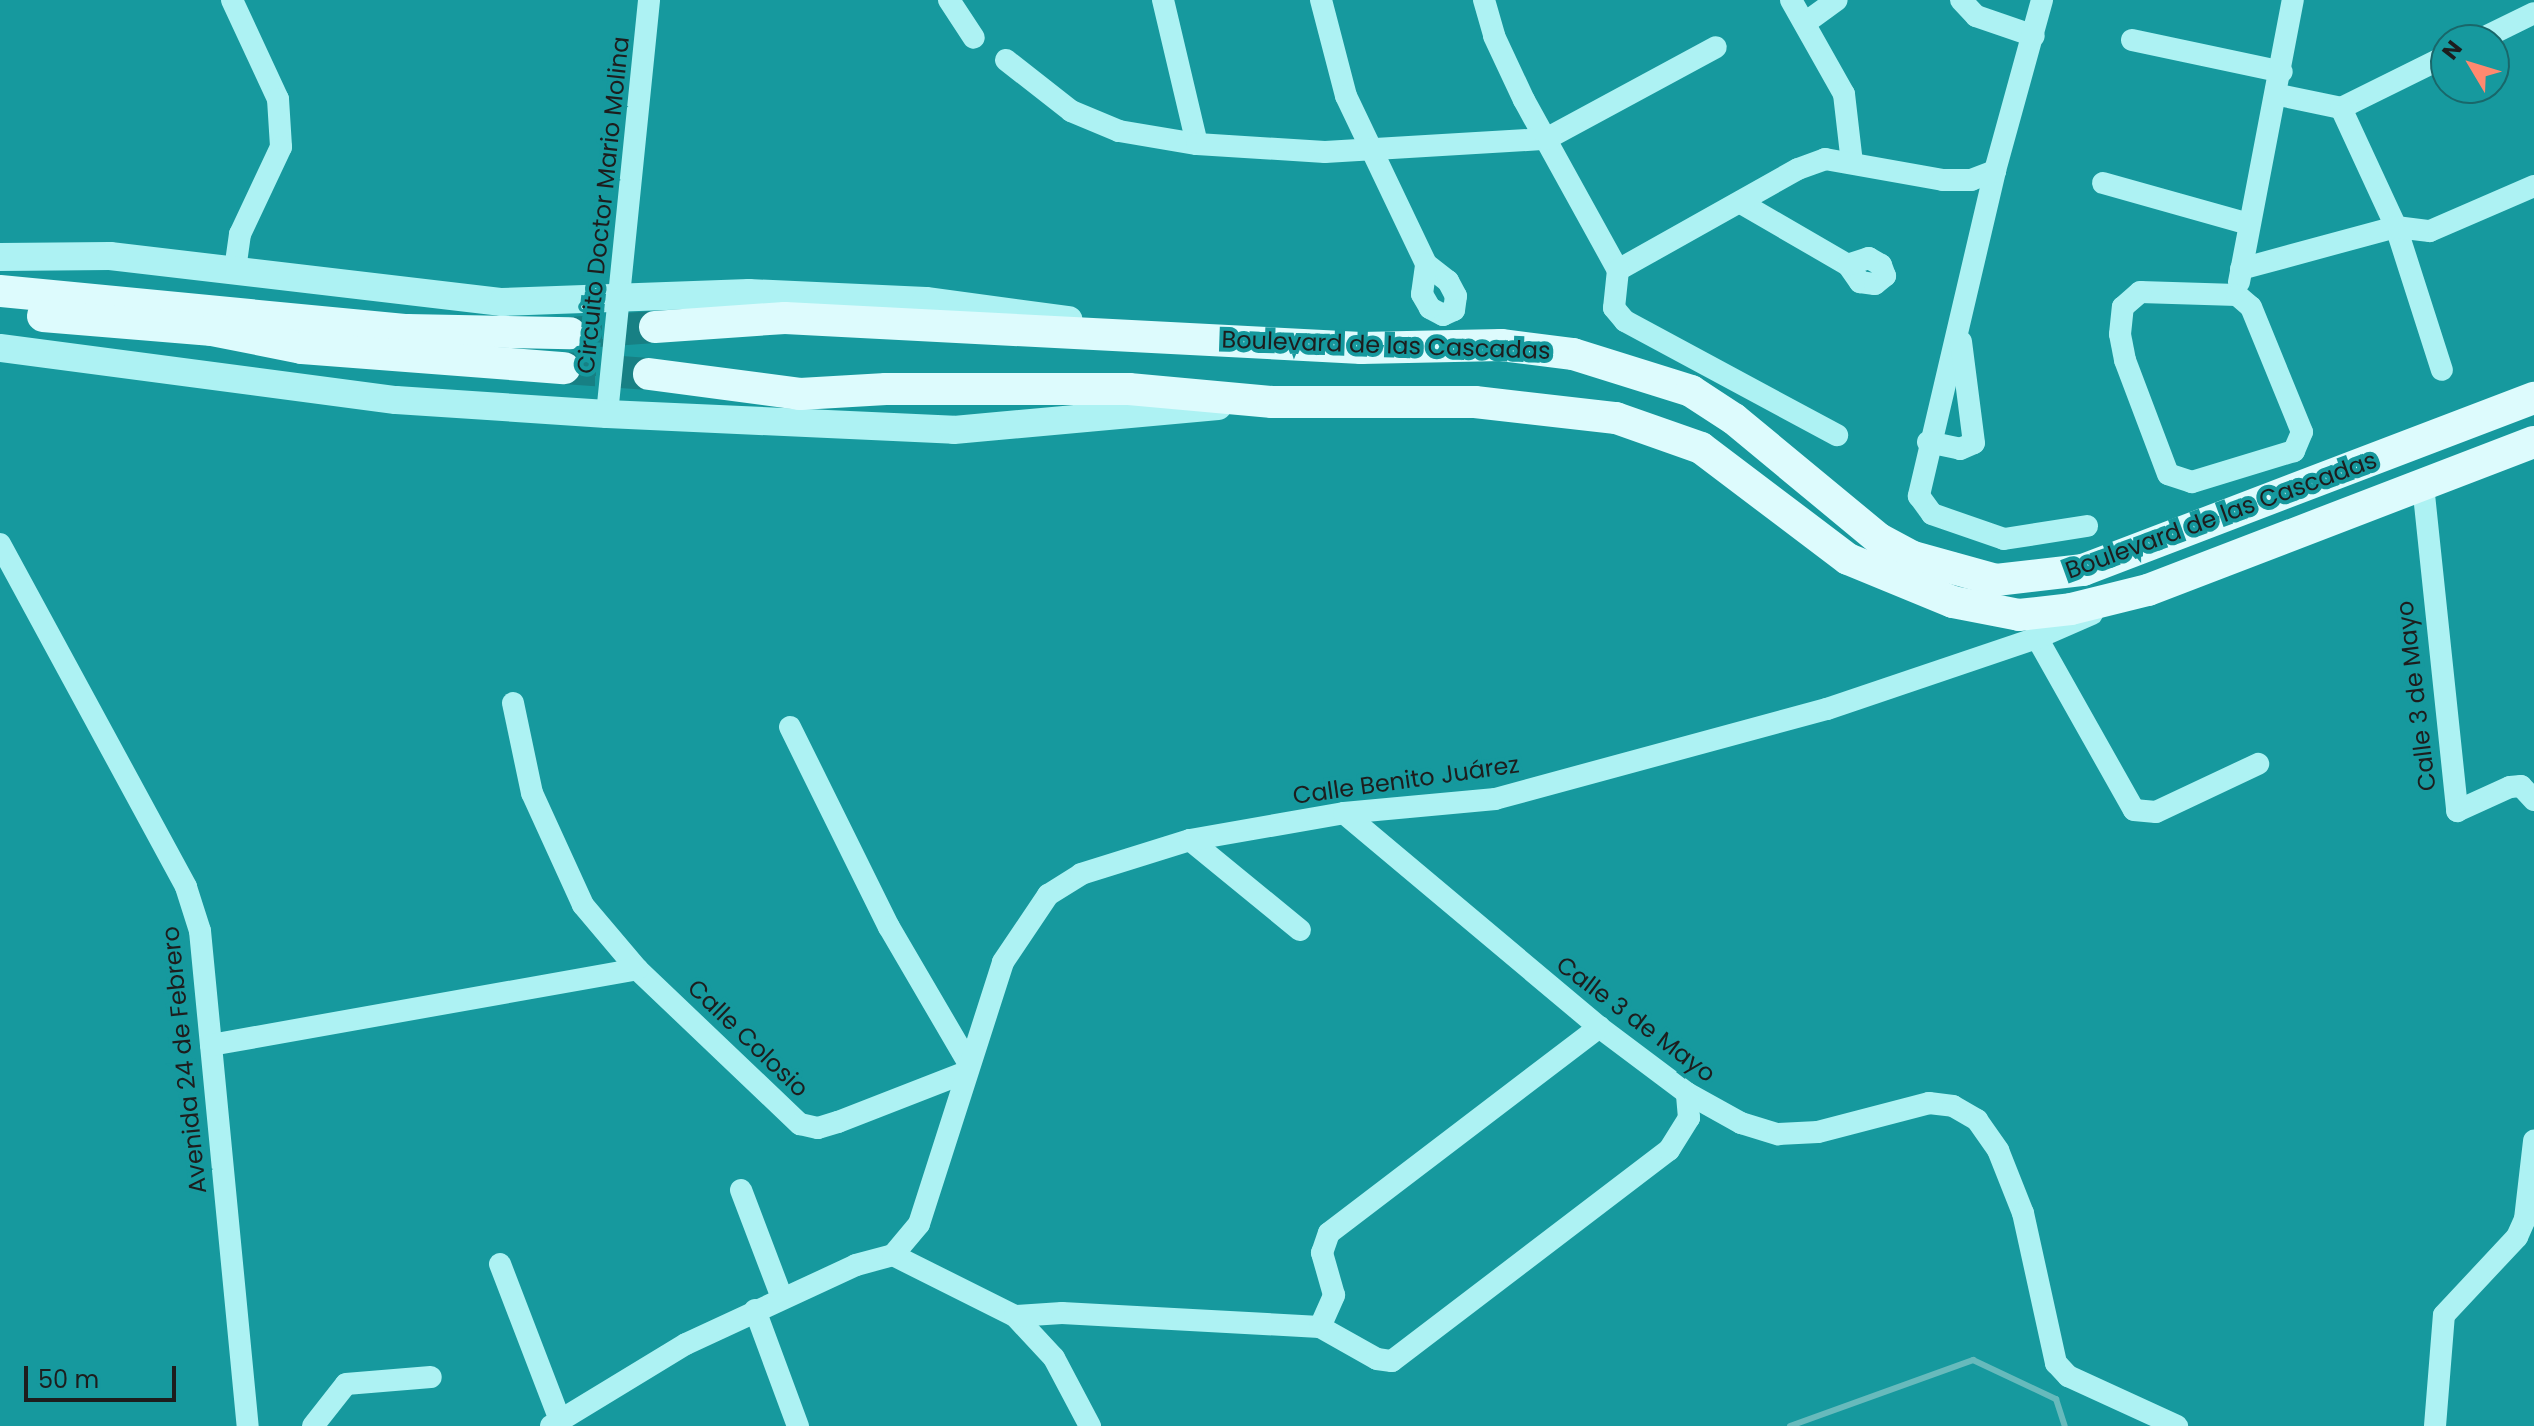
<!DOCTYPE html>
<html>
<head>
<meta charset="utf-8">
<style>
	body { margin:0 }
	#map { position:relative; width:2534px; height:1426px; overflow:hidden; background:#16999e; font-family:Poppins,sans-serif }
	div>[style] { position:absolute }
	.stream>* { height:6px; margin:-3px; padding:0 3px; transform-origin:3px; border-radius:3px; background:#67babc }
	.secondary-tunnel>* { height:32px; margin-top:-16px; transform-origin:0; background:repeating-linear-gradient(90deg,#178084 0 32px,transparent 0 48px) }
	.minor>* { height:22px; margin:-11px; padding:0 11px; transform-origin:11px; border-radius:11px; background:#adf2f3 }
	.tertiary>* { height:28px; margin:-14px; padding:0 14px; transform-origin:14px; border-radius:14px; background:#adf2f3 }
	.secondary>* { height:32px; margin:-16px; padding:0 16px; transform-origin:16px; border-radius:16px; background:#ddfbfd }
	span { translate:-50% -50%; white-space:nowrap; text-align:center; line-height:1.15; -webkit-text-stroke:8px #16999e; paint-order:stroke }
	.street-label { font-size:24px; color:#1d1d1d }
	.north { position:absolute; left:2430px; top:24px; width:80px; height:80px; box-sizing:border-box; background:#16999e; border:2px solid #19676a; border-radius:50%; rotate:308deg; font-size:22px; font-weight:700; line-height:32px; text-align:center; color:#1d1d1d }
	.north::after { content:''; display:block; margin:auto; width:28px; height:36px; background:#ff896f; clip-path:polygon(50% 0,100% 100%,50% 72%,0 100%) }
	.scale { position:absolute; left:24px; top:1366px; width:152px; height:36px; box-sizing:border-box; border:4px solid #1d1d1d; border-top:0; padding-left:10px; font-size:24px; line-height:28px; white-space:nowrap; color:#1d1d1d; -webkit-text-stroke:6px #16999e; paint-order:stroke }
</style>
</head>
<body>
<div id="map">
	<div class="stream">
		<div style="left:1790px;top:1426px;width:195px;rotate:-19.8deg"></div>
		<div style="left:1973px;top:1360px;width:92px;rotate:25.2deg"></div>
		<div style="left:2056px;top:1399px;width:28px;rotate:72deg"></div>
	</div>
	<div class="secondary-tunnel">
		<div style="left:570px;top:333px;width:85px;rotate:-4deg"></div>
		<div style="left:564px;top:368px;width:85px;rotate:4deg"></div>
	</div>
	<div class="minor">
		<div style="left:232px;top:0;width:109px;rotate:65.1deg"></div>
		<div style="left:278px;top:99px;width:48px;rotate:86.4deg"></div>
		<div style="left:281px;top:147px;width:96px;rotate:115.2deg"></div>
		<div style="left:240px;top:234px;width:34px;rotate:98deg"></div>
		<div style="left:949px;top:0;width:45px;rotate:56.7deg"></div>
		<div style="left:1163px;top:0;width:148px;rotate:76.7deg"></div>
		<div style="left:1321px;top:0;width:99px;rotate:75.4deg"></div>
		<div style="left:1346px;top:96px;width:186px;rotate:64.5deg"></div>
		<div style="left:1426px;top:264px;width:28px;rotate:38deg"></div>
		<div style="left:1448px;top:281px;width:17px;rotate:62deg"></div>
		<div style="left:1456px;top:296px;width:14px;rotate:98deg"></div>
		<div style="left:1454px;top:310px;width:12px;rotate:156deg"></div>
		<div style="left:1443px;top:315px;width:15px;rotate:-152deg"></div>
		<div style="left:1430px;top:308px;width:16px;rotate:-120deg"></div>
		<div style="left:1422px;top:294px;width:30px;rotate:-82deg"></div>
		<div style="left:1484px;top:0;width:37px;rotate:74deg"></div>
		<div style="left:1494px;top:36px;width:71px;rotate:64.9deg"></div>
		<div style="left:1524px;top:100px;width:194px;rotate:61.1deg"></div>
		<div style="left:1791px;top:0;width:108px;rotate:60.6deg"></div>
		<div style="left:1844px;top:94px;width:69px;rotate:83.4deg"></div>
		<div style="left:1961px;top:0;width:22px;rotate:47deg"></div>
		<div style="left:1976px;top:16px;width:61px;rotate:19deg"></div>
		<div style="left:2042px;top:0;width:177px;rotate:105.4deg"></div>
		<div style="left:1995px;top:171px;width:334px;rotate:103.2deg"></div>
		<div style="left:1919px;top:496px;width:22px;rotate:54deg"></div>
		<div style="left:1932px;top:514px;width:76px;rotate:19.1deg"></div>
		<div style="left:2004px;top:539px;width:84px;rotate:-8.9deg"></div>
		<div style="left:1805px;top:23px;width:39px;rotate:-36deg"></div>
		<div style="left:2132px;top:40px;width:153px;rotate:12deg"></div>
		<div style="left:2479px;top:40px;width:61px;rotate:-26.1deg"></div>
		<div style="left:1006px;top:60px;width:83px;rotate:38.1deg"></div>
		<div style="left:1071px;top:111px;width:52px;rotate:22.6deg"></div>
		<div style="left:1119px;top:131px;width:79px;rotate:9.5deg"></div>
		<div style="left:1197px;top:144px;width:128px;rotate:3.6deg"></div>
		<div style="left:1325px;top:152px;width:221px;rotate:-3.4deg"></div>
		<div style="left:1546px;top:139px;width:193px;rotate:-28.4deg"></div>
		<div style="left:2279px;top:95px;width:63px;rotate:11.8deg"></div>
		<div style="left:2341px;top:108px;width:117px;rotate:-26.3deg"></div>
		<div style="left:2341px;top:108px;width:131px;rotate:65.2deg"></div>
		<div style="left:2396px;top:227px;width:150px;rotate:72.2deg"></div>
		<div style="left:2103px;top:183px;width:152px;rotate:15.7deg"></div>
		<div style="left:1741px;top:203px;width:124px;rotate:30.1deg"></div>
		<div style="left:1848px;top:265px;width:21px;rotate:55deg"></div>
		<div style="left:1860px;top:282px;width:15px;rotate:8deg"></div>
		<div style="left:1875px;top:284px;width:13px;rotate:-39deg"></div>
		<div style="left:1885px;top:276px;width:12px;rotate:-110deg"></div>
		<div style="left:1881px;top:265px;width:14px;rotate:-150deg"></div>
		<div style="left:1869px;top:258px;width:22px;rotate:162deg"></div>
		<div style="left:2241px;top:269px;width:161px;rotate:-15.2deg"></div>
		<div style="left:2396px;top:227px;width:34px;rotate:7deg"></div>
		<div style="left:2430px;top:231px;width:113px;rotate:-23.4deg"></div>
		<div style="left:1618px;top:270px;width:206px;rotate:-29.3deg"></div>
		<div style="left:1798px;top:169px;width:29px;rotate:-20deg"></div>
		<div style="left:1825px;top:159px;width:120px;rotate:10.1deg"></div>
		<div style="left:1943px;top:180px;width:28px"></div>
		<div style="left:1971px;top:180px;width:26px;rotate:-21deg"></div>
		<div style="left:1618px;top:270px;width:38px;rotate:96deg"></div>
		<div style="left:1614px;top:308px;width:17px;rotate:50deg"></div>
		<div style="left:1625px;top:321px;width:241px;rotate:28.3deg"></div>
		<div style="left:2239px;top:282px;width:287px;rotate:-79.2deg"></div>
		<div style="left:2140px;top:292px;width:97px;rotate:1.8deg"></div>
		<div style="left:2237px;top:295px;width:18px;rotate:41deg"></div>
		<div style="left:2251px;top:307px;width:135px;rotate:67.8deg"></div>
		<div style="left:2302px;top:432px;width:21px;rotate:113deg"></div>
		<div style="left:2294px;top:451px;width:107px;rotate:163.1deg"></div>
		<div style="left:2192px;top:482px;width:25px;rotate:-162deg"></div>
		<div style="left:2168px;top:474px;width:122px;rotate:-110.7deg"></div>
		<div style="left:2125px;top:360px;width:26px;rotate:-101deg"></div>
		<div style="left:2120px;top:334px;width:27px;rotate:-84deg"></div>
		<div style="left:2123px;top:307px;width:23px;rotate:-41deg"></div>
		<div style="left:607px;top:414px;width:416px;rotate:-84.2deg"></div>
		<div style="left:1928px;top:442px;width:33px;rotate:12deg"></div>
		<div style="left:1960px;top:449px;width:15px;rotate:-23deg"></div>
		<div style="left:1974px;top:443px;width:102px;rotate:-97.3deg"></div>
		<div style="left:2423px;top:485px;width:328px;rotate:84deg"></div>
		<div style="left:2457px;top:811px;width:58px;rotate:-24.4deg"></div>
		<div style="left:2510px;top:787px;width:11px;rotate:-5deg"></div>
		<div style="left:2521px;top:786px;width:19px;rotate:47deg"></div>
		<div style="left:0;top:544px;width:390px;rotate:61.5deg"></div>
		<div style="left:186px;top:887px;width:46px;rotate:72.3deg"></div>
		<div style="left:200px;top:931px;width:497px;rotate:84.5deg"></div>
		<div style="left:2037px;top:638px;width:197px;rotate:60.6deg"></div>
		<div style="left:2134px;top:810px;width:22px;rotate:5deg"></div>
		<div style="left:2156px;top:812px;width:113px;rotate:-25.2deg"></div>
		<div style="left:513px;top:703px;width:92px;rotate:78.1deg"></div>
		<div style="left:532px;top:793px;width:123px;rotate:65.5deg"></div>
		<div style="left:583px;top:905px;width:84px;rotate:49.8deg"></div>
		<div style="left:637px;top:969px;width:225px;rotate:43.6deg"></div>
		<div style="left:800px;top:1124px;width:18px;rotate:13deg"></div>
		<div style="left:818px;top:1128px;width:21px;rotate:-17deg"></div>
		<div style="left:838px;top:1122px;width:135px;rotate:-21.3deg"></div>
		<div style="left:790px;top:727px;width:223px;rotate:63.7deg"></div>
		<div style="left:889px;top:927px;width:156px;rotate:59.7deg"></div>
		<div style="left:1344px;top:813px;width:333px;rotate:40deg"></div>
		<div style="left:1599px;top:1027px;width:110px;rotate:36.9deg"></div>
		<div style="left:1687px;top:1093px;width:62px;rotate:29.1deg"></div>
		<div style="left:1741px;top:1123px;width:39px;rotate:17deg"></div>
		<div style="left:1778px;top:1134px;width:40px;rotate:-2.9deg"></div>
		<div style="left:1818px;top:1132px;width:115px;rotate:-14.6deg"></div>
		<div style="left:1929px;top:1103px;width:24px;rotate:7deg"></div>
		<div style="left:1953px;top:1106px;width:28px;rotate:30deg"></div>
		<div style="left:1977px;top:1120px;width:37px;rotate:55deg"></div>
		<div style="left:1998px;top:1150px;width:68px;rotate:68.4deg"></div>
		<div style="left:2023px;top:1213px;width:154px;rotate:77.6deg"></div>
		<div style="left:2056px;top:1363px;width:18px;rotate:47deg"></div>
		<div style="left:2068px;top:1376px;width:120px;rotate:24.6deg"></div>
		<div style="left:1190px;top:840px;width:142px;rotate:39.3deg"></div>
		<div style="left:211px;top:1045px;width:433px;rotate:-10.1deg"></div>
		<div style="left:741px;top:1190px;width:116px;rotate:69.2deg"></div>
		<div style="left:893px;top:1255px;width:136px;rotate:26.6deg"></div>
		<div style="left:1015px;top:1316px;width:57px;rotate:47.1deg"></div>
		<div style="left:1054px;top:1358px;width:77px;rotate:62.1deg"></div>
		<div style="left:500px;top:1264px;width:167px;rotate:69deg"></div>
		<div style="left:755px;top:1310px;width:124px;rotate:69.7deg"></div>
		<div style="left:1015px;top:1316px;width:47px;rotate:-3.7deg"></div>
		<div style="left:1062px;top:1313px;width:258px;rotate:3.1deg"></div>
		<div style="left:1320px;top:1327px;width:65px;rotate:29.3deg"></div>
		<div style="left:1377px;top:1359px;width:15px;rotate:8deg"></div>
		<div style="left:1392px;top:1361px;width:348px;rotate:-37.3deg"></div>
		<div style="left:1669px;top:1150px;width:38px;rotate:-58deg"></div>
		<div style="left:1689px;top:1118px;width:25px;rotate:-95deg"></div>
		<div style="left:1320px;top:1327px;width:35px;rotate:-66deg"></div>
		<div style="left:1334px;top:1295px;width:44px;rotate:-105.9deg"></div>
		<div style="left:1322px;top:1253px;width:21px;rotate:-71deg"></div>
		<div style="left:1329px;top:1233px;width:340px;rotate:-37.3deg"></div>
		<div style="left:313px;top:1426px;width:53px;rotate:-51.8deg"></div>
		<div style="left:346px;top:1384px;width:85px;rotate:-4.7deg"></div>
		<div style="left:551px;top:1426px;width:158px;rotate:-31.3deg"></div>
		<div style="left:686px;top:1344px;width:187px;rotate:-24.9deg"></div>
		<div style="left:856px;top:1265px;width:38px;rotate:-15deg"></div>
		<div style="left:893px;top:1255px;width:40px;rotate:-50deg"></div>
		<div style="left:919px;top:1224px;width:275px;rotate:-72.2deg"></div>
		<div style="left:1003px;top:962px;width:81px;rotate:-56.1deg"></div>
		<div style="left:1048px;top:895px;width:39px;rotate:-32deg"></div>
		<div style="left:1081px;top:874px;width:114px;rotate:-17.3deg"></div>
		<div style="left:1190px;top:840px;width:156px;rotate:-9.9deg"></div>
		<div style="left:1344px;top:813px;width:152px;rotate:-5.3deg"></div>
		<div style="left:1495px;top:799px;width:344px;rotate:-15.2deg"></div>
		<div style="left:1827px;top:709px;width:222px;rotate:-18.7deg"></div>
		<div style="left:2037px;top:638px;width:60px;rotate:-23.6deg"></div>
		<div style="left:2435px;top:1426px;width:111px;rotate:-85.4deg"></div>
		<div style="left:2444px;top:1315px;width:107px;rotate:-46.9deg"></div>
		<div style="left:2517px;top:1237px;width:20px;rotate:-66deg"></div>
		<div style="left:2525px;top:1219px;width:79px;rotate:-83.4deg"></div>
	</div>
	<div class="tertiary">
		<div style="left:0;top:257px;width:110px;rotate:-0.5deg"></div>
		<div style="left:110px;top:256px;width:395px;rotate:6.7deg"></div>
		<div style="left:502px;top:302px;width:247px;rotate:-2.1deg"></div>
		<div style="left:749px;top:293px;width:177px;rotate:2.6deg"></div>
		<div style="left:926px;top:301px;width:144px;rotate:7.6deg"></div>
		<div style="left:0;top:348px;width:399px;rotate:7.5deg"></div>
		<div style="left:396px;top:400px;width:211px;rotate:3.8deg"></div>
		<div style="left:607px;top:414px;width:347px;rotate:2.6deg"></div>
		<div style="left:954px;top:430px;width:265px;rotate:-5.2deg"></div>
	</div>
	<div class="secondary">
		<div style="left:0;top:291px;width:409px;rotate:5.5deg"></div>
		<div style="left:407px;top:330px;width:163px;rotate:1.1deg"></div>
		<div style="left:43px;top:316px;width:170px;rotate:4.7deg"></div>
		<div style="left:212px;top:330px;width:92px;rotate:11.3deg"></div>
		<div style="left:302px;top:348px;width:263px;rotate:4.4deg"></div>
		<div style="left:655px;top:327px;width:130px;rotate:-4deg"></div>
		<div style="left:785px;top:318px;width:577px;rotate:2.98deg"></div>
		<div style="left:1361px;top:348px;width:140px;rotate:-1.2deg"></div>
		<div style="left:1501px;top:345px;width:73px;rotate:7.1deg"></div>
		<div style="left:1573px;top:354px;width:124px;rotate:17.4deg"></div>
		<div style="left:1691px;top:391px;width:51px;rotate:33.1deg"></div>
		<div style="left:1734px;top:419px;width:188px;rotate:39.6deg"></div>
		<div style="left:1879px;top:539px;width:38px;rotate:28deg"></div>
		<div style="left:1913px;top:557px;width:86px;rotate:15.5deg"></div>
		<div style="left:1996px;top:580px;width:88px;rotate:-6.6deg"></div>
		<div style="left:2083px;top:570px;width:483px;rotate:-20.9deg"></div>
		<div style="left:649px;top:374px;width:152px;rotate:7.5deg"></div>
		<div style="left:800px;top:394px;width:86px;rotate:-3.3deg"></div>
		<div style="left:886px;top:389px;width:243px"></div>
		<div style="left:1129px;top:389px;width:144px;rotate:5.2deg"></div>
		<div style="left:1272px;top:402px;width:203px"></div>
		<div style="left:1475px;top:402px;width:142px;rotate:6.5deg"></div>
		<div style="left:1616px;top:418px;width:90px;rotate:19.4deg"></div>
		<div style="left:1701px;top:448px;width:184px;rotate:37.1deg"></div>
		<div style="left:1848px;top:559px;width:113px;rotate:22.3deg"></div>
		<div style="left:1953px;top:602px;width:67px;rotate:11.1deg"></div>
		<div style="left:2019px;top:615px;width:52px;rotate:-6.6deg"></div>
		<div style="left:2071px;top:609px;width:79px;rotate:-13.9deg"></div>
		<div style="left:2148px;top:590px;width:413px;rotate:-21deg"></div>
	</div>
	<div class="street-label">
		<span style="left:603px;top:205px;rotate:-84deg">Circuito Doctor Mario Molina</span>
		<span style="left:1386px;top:345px;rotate:2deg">Boulevard de las Cascadas</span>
		<span style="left:2221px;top:515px;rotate:-20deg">Boulevard de las Cascadas</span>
		<span style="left:2416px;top:696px;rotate:-97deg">Calle 3 de Mayo</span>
		<span style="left:1406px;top:780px;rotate:-8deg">Calle Benito Juárez</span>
		<span style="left:1636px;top:1019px;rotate:37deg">Calle 3 de Mayo</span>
		<span style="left:748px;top:1038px;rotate:44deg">Calle Colosio</span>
		<span style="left:184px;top:1060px;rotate:-96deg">Avenida 24 de Febrero</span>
	</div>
	<div class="north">N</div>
	<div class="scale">50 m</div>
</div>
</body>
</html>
